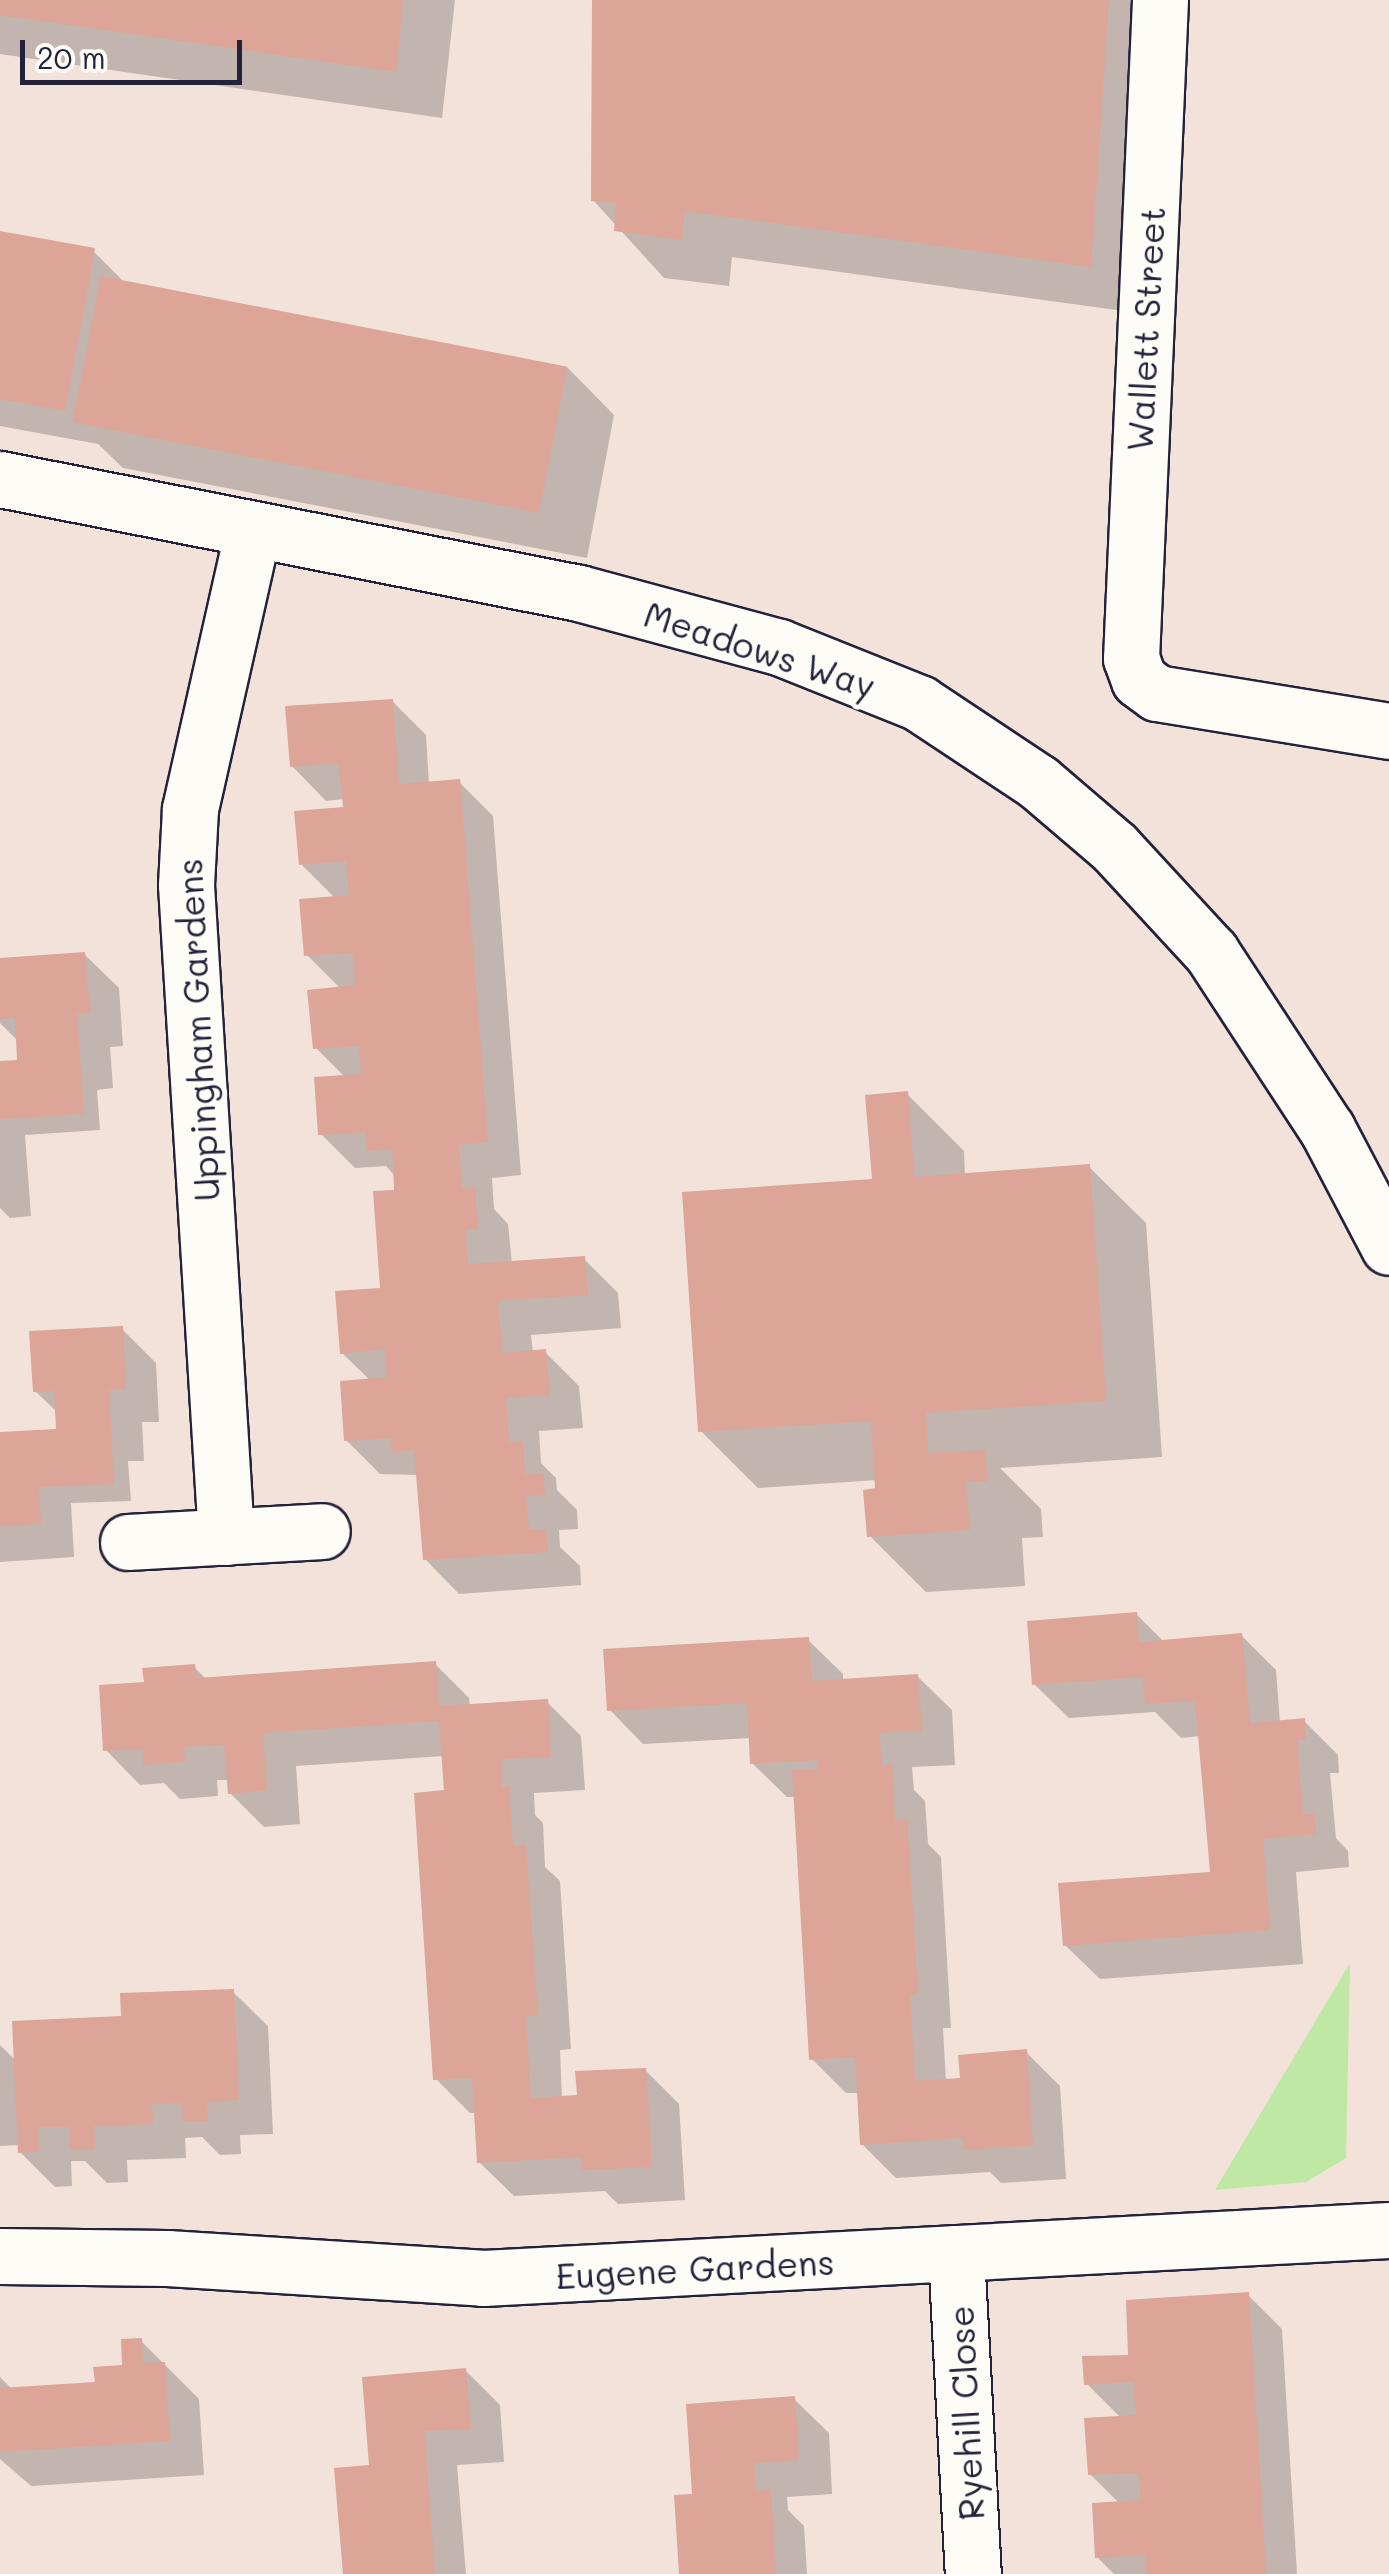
<!DOCTYPE html>
<html>
<head>
<meta charset="utf-8">
<style>
	body { margin:0 }
	#map { position:relative; width:1389px; height:2574px; overflow:hidden; background:#f3e2da; font-family:Mali,sans-serif }
	div>[style] { position:absolute }
	.green>* { inset:0; background:#bee8a4 }
	.shadow>* { inset:0; background:#0003 }
	.building>* { inset:0; background:#dda597; transform-origin:0 0 }
	.roads { filter:drop-shadow(2px 0 #22223b) drop-shadow(-2px 0 #22223b) drop-shadow(0 2px #22223b) drop-shadow(0 -2px #22223b) }
	.minor>* { height:55px; margin:-27.5px; padding:0 27.5px; transform-origin:27.5px; border-radius:27.5px; background:#fdfcf7 }
	span { translate:-50% -50%; white-space:nowrap; text-align:center; line-height:1.15; -webkit-text-stroke:10px #fdfcf7; paint-order:stroke }
	.street-label { font-size:35px; color:#22223b }
	.scale { position:absolute; left:20px; top:40px; width:222px; height:45px; box-sizing:border-box; border:5px solid #22223b; border-top:0; padding-left:12px; font-size:30px; line-height:35px; white-space:nowrap; color:#22223b; -webkit-text-stroke:8px #fdfcf7; paint-order:stroke }
</style>
</head>
<body>
<div id="map">
	<div class="green">
		<div style="clip-path:polygon(1350px 1963px,1346px 2158px,1306px 2182px,1215px 2190px)"></div>
	</div>
	<div class="shadow">
		<div style="clip-path:polygon(0 0,455px 0,442px 118px,0 54px)"></div>
		<div style="clip-path:polygon(594px 0,1141px 0,1138px 313px,732px 257px,729px 286px,664px 278px,593px 200px)"></div>
		<div style="clip-path:polygon(0 233px,93px 251px,126px 284px,567px 367px,614px 415px,587px 558px,123px 468px,98px 444px,0 426px)"></div>
		<div style="clip-path:polygon(392px 701px,426px 735px,429px 784px,459px 782px,493px 816px,521px 1175px,492px 1178px,494px 1209px,508px 1224px,512px 1264px,584px 1259px,618px 1293px,621px 1328px,531px 1335px,533px 1353px,545px 1352px,579px 1386px,583px 1428px,539px 1431px,541px 1463px,556px 1478px,557px 1490px,577px 1510px,578px 1529px,559px 1530px,560px 1547px,580px 1566px,581px 1585px,459px 1594px,425px 1559px,418px 1475px,380px 1474px,346px 1440px,371px 1381px,342px 1353px,383px 1290px,396px 1177px,386px 1166px,355px 1168px,321px 1134px,346px 1078px,315px 1047px,341px 989px,306px 954px,336px 899px,301px 864px,345px 810px,344px 799px,326px 801px,292px 766px)"></div>
		<div style="clip-path:polygon(84px 954px,119px 988px,123px 1046px,110px 1047px,113px 1088px,97px 1090px,100px 1130px,25px 1135px,31px 1216px,10px 1218px,0 1208px,0 1064px,20px 1062px,19px 1042px,0 1023px,0 960px)"></div>
		<div style="clip-path:polygon(907px 1094px,964px 1151px,965px 1175px,1089px 1167px,1146px 1223px,1162px 1457px,1000px 1468px,1041px 1509px,1043px 1537px,1022px 1538px,1025px 1586px,926px 1592px,869px 1535px,877px 1480px,758px 1488px,701px 1431px,874px 1181px)"></div>
		<div style="clip-path:polygon(122px 1329px,156px 1363px,159px 1422px,142px 1422px,144px 1461px,128px 1461px,131px 1501px,71px 1503px,74px 1557px,0 1562px,0 1435px,62px 1431px,58px 1413px,35px 1391px)"></div>
		<div style="clip-path:polygon(1136px 1614px,1164px 1642px,1241px 1635px,1276px 1670px,1280px 1723px,1304px 1721px,1338px 1755px,1339px 1773px,1330px 1773px,1336px 1838px,1348px 1851px,1349px 1867px,1296px 1872px,1303px 1964px,1100px 1979px,1065px 1945px,1212px 1875px,1201px 1736px,1181px 1738px,1155px 1712px,1069px 1718px,1034px 1684px)"></div>
		<div style="clip-path:polygon(808px 1640px,843px 1674px,843px 1681px,917px 1676px,952px 1710px,955px 1765px,912px 1767px,914px 1790px,925px 1801px,928px 1844px,941px 1857px,951px 2028px,943px 2028px,946px 2082px,963px 2081px,1026px 2052px,1060px 2086px,1066px 2179px,1001px 2183px,990px 2172px,896px 2178px,862px 2144px,859px 2093px,846px 2093px,812px 2059px,796px 1797px,787px 1797px,752px 1763px,751px 1738px,643px 1744px,609px 1709px)"></div>
		<div style="clip-path:polygon(435px 1664px,469px 1698px,470px 1707px,547px 1702px,581px 1736px,585px 1790px,534px 1793px,535px 1815px,543px 1823px,545px 1867px,560px 1881px,571px 2049px,560px 2050px,562px 2099px,579px 2098px,645px 2070px,679px 2104px,685px 2200px,618px 2204px,605px 2191px,514px 2196px,479px 2162px,476px 2113px,470px 2113px,436px 2079px,447px 1792px,444px 1756px,296px 1766px,300px 1824px,264px 1827px,230px 1793px,229px 1780px,217px 1780px,218px 1796px,180px 1799px,164px 1783px,140px 1785px,106px 1750px,146px 1684px,194px 1667px,207px 1680px)"></div>
		<div style="clip-path:polygon(233px 1992px,268px 2026px,273px 2134px,240px 2135px,241px 2154px,220px 2155px,202px 2137px,185px 2138px,186px 2158px,127px 2160px,128px 2182px,107px 2183px,85px 2161px,71px 2161px,72px 2186px,55px 2187px,20px 2152px,20px 2145px,0 2146px,0 2045px,16px 2061px,124px 2018px)"></div>
		<div style="clip-path:polygon(1248px 2295px,1282px 2329px,1297px 2574px,1114px 2574px,1097px 2557px,1120px 2504px,1090px 2474px,1121px 2418px,1087px 2384px)"></div>
		<div style="clip-path:polygon(141px 2341px,199px 2399px,204px 2475px,31px 2486px,0 2459px,0 2377px,13px 2390px,97px 2385px,125px 2368px)"></div>
		<div style="clip-path:polygon(466px 2371px,500px 2405px,504px 2462px,457px 2465px,466px 2574px,345px 2574px,372px 2467px)"></div>
		<div style="clip-path:polygon(794px 2399px,829px 2433px,832px 2494px,787px 2497px,788px 2510px,804px 2526px,807px 2574px,681px 2574px)"></div>
	</div>
	<div class="building">
		<div style="clip-path:polygon(0 0,403px 0,396px 72px,0 15px)"></div>
		<div style="clip-path:polygon(592px 0,1109px 0,1091px 267px,685px 211px,682px 240px,614px 231px,616px 203px,591px 201px)"></div>
		<div style="clip-path:polygon(0 231px,95px 248px,65px 411px,0 399px)"></div>
		<div style="left:101px;top:276px;width:475px;height:149px;rotate:11deg"></div>
		<div style="clip-path:polygon(393px 699px,399px 784px,460px 779px,488px 1142px,459px 1145px,462px 1189px,475px 1187px,478px 1229px,465px 1229px,468px 1264px,585px 1256px,588px 1295px,498px 1301px,502px 1353px,546px 1349px,550px 1395px,506px 1398px,509px 1443px,523px 1441px,525px 1475px,543px 1473px,545px 1495px,526px 1496px,529px 1530px,546px 1529px,548px 1552px,423px 1560px,414px 1450px,392px 1452px,391px 1438px,344px 1441px,340px 1381px,387px 1377px,385px 1349px,340px 1354px,335px 1291px,380px 1288px,373px 1191px,394px 1190px,393px 1164px,392px 1149px,367px 1151px,365px 1132px,318px 1135px,314px 1077px,361px 1074px,360px 1061px,359px 1046px,313px 1049px,307px 990px,355px 985px,353px 953px,304px 956px,299px 899px,349px 895px,346px 861px,299px 865px,294px 811px,343px 807px,338px 763px,290px 767px,285px 706px)"></div>
		<div style="clip-path:polygon(85px 952px,90px 1013px,77px 1013px,84px 1114px,0 1119px,0 1061px,17px 1060px,15px 1018px,0 1019px,0 958px)"></div>
		<div style="clip-path:polygon(908px 1091px,914px 1177px,1090px 1164px,1106px 1401px,926px 1413px,928px 1453px,985px 1450px,988px 1481px,966px 1482px,970px 1530px,867px 1537px,863px 1490px,875px 1488px,871px 1421px,698px 1432px,682px 1192px,872px 1179px,865px 1095px)"></div>
		<div style="clip-path:polygon(123px 1326px,126px 1389px,109px 1389px,114px 1484px,39px 1487px,41px 1524px,0 1526px,0 1432px,56px 1429px,54px 1391px,33px 1392px,29px 1331px)"></div>
		<div style="clip-path:polygon(1137px 1612px,1139px 1642px,1242px 1633px,1250px 1723px,1305px 1718px,1306px 1739px,1297px 1740px,1300px 1779px,1303px 1814px,1315px 1814px,1316px 1834px,1263px 1839px,1270px 1930px,1063px 1946px,1058px 1883px,1210px 1872px,1195px 1701px,1145px 1704px,1143px 1677px,1032px 1685px,1027px 1621px)"></div>
		<div style="clip-path:polygon(809px 1637px,812px 1681px,918px 1674px,922px 1731px,879px 1733px,882px 1765px,892px 1764px,895px 1821px,907px 1820px,918px 1994px,910px 1995px,915px 2081px,960px 2078px,958px 2055px,1027px 2049px,1033px 2146px,964px 2150px,963px 2138px,860px 2145px,855px 2057px,809px 2060px,792px 1770px,817px 1769px,817px 1760px,750px 1764px,747px 1703px,607px 1711px,603px 1649px)"></div>
		<div style="clip-path:polygon(436px 1661px,439px 1706px,548px 1699px,551px 1757px,501px 1759px,502px 1787px,509px 1786px,513px 1845px,526px 1845px,538px 2015px,526px 2017px,531px 2098px,577px 2095px,575px 2071px,646px 2068px,652px 2167px,581px 2170px,581px 2157px,477px 2163px,472px 2078px,433px 2080px,414px 1793px,444px 1790px,439px 1721px,263px 1733px,267px 1790px,228px 1794px,224px 1745px,184px 1747px,185px 1762px,143px 1765px,143px 1749px,103px 1751px,99px 1685px,144px 1682px,142px 1668px,195px 1664px,197px 1678px)"></div>
		<div style="clip-path:polygon(234px 1989px,239px 2100px,207px 2102px,208px 2121px,183px 2121px,182px 2103px,152px 2104px,153px 2124px,94px 2126px,95px 2149px,70px 2150px,69px 2127px,38px 2127px,39px 2152px,18px 2153px,12px 2021px,121px 2016px,120px 1993px)"></div>
		<div style="clip-path:polygon(1249px 2292px,1266px 2574px,1145px 2574px,1145px 2555px,1095px 2558px,1092px 2503px,1140px 2500px,1140px 2486px,1138px 2473px,1088px 2475px,1084px 2418px,1136px 2415px,1133px 2382px,1084px 2385px,1082px 2356px,1128px 2355px,1126px 2300px)"></div>
		<div style="clip-path:polygon(142px 2338px,143px 2363px,165px 2362px,170px 2441px,0 2452px,0 2388px,95px 2382px,93px 2367px,122px 2365px,121px 2339px)"></div>
		<div style="clip-path:polygon(466px 2368px,471px 2429px,424px 2431px,435px 2574px,343px 2574px,334px 2468px,369px 2465px,362px 2377px)"></div>
		<div style="clip-path:polygon(795px 2396px,799px 2460px,754px 2463px,756px 2491px,771px 2489px,776px 2574px,679px 2574px,674px 2495px,692px 2494px,686px 2404px)"></div>
	</div>
	<div class="roads">
		<div class="minor">
			<div style="left:1160px;top:0;width:659px;rotate:92.52deg"></div>
			<div style="left:1131px;top:658px;width:23px;rotate:70deg"></div>
			<div style="left:1139px;top:680px;width:22px;rotate:36deg"></div>
			<div style="left:1157px;top:693px;width:235px;rotate:9.3deg"></div>
			<div style="left:0;top:479px;width:590px;rotate:11.14deg"></div>
			<div style="left:579px;top:593px;width:207px;rotate:15.1deg"></div>
			<div style="left:779px;top:647px;width:151px;rotate:21.8deg"></div>
			<div style="left:919px;top:703px;width:143px;rotate:33.6deg"></div>
			<div style="left:1038px;top:782px;width:101px;rotate:40.6deg"></div>
			<div style="left:1115px;top:848px;width:142px;rotate:47.3deg"></div>
			<div style="left:1211px;top:952px;width:212px;rotate:56.8deg"></div>
			<div style="left:1327px;top:1129px;width:133px;rotate:62.3deg"></div>
			<div style="left:226px;top:1537px;width:653px;rotate:-93.51deg"></div>
			<div style="left:186px;top:885px;width:76px;rotate:-87deg"></div>
			<div style="left:190px;top:809px;width:286px;rotate:-77.3deg"></div>
			<div style="left:128px;top:1542px;width:194px;rotate:-3.2deg"></div>
			<div style="left:956px;top:2253px;width:321px;rotate:87deg"></div>
			<div style="left:0;top:2256px;width:167px;rotate:0.7deg"></div>
			<div style="left:167px;top:2258px;width:317px;rotate:3.6deg"></div>
			<div style="left:483px;top:2278px;width:907px;rotate:-3.03deg"></div>
		</div>
	</div>
	<div class="street-label">
		<span style="left:1145px;top:329px;rotate:-87deg">Wallett Street</span>
		<span style="left:760px;top:649px;rotate:18deg">Meadows Way</span>
		<span style="left:197px;top:1030px;rotate:-93deg">Uppingham Gardens</span>
		<span style="left:695px;top:2268px;rotate:-3deg">Eugene Gardens</span>
		<span style="left:965px;top:2413px;rotate:-93deg">Ryehill Close</span>
	</div>
	<div class="scale">20 m</div>
</div>
</body>
</html>
